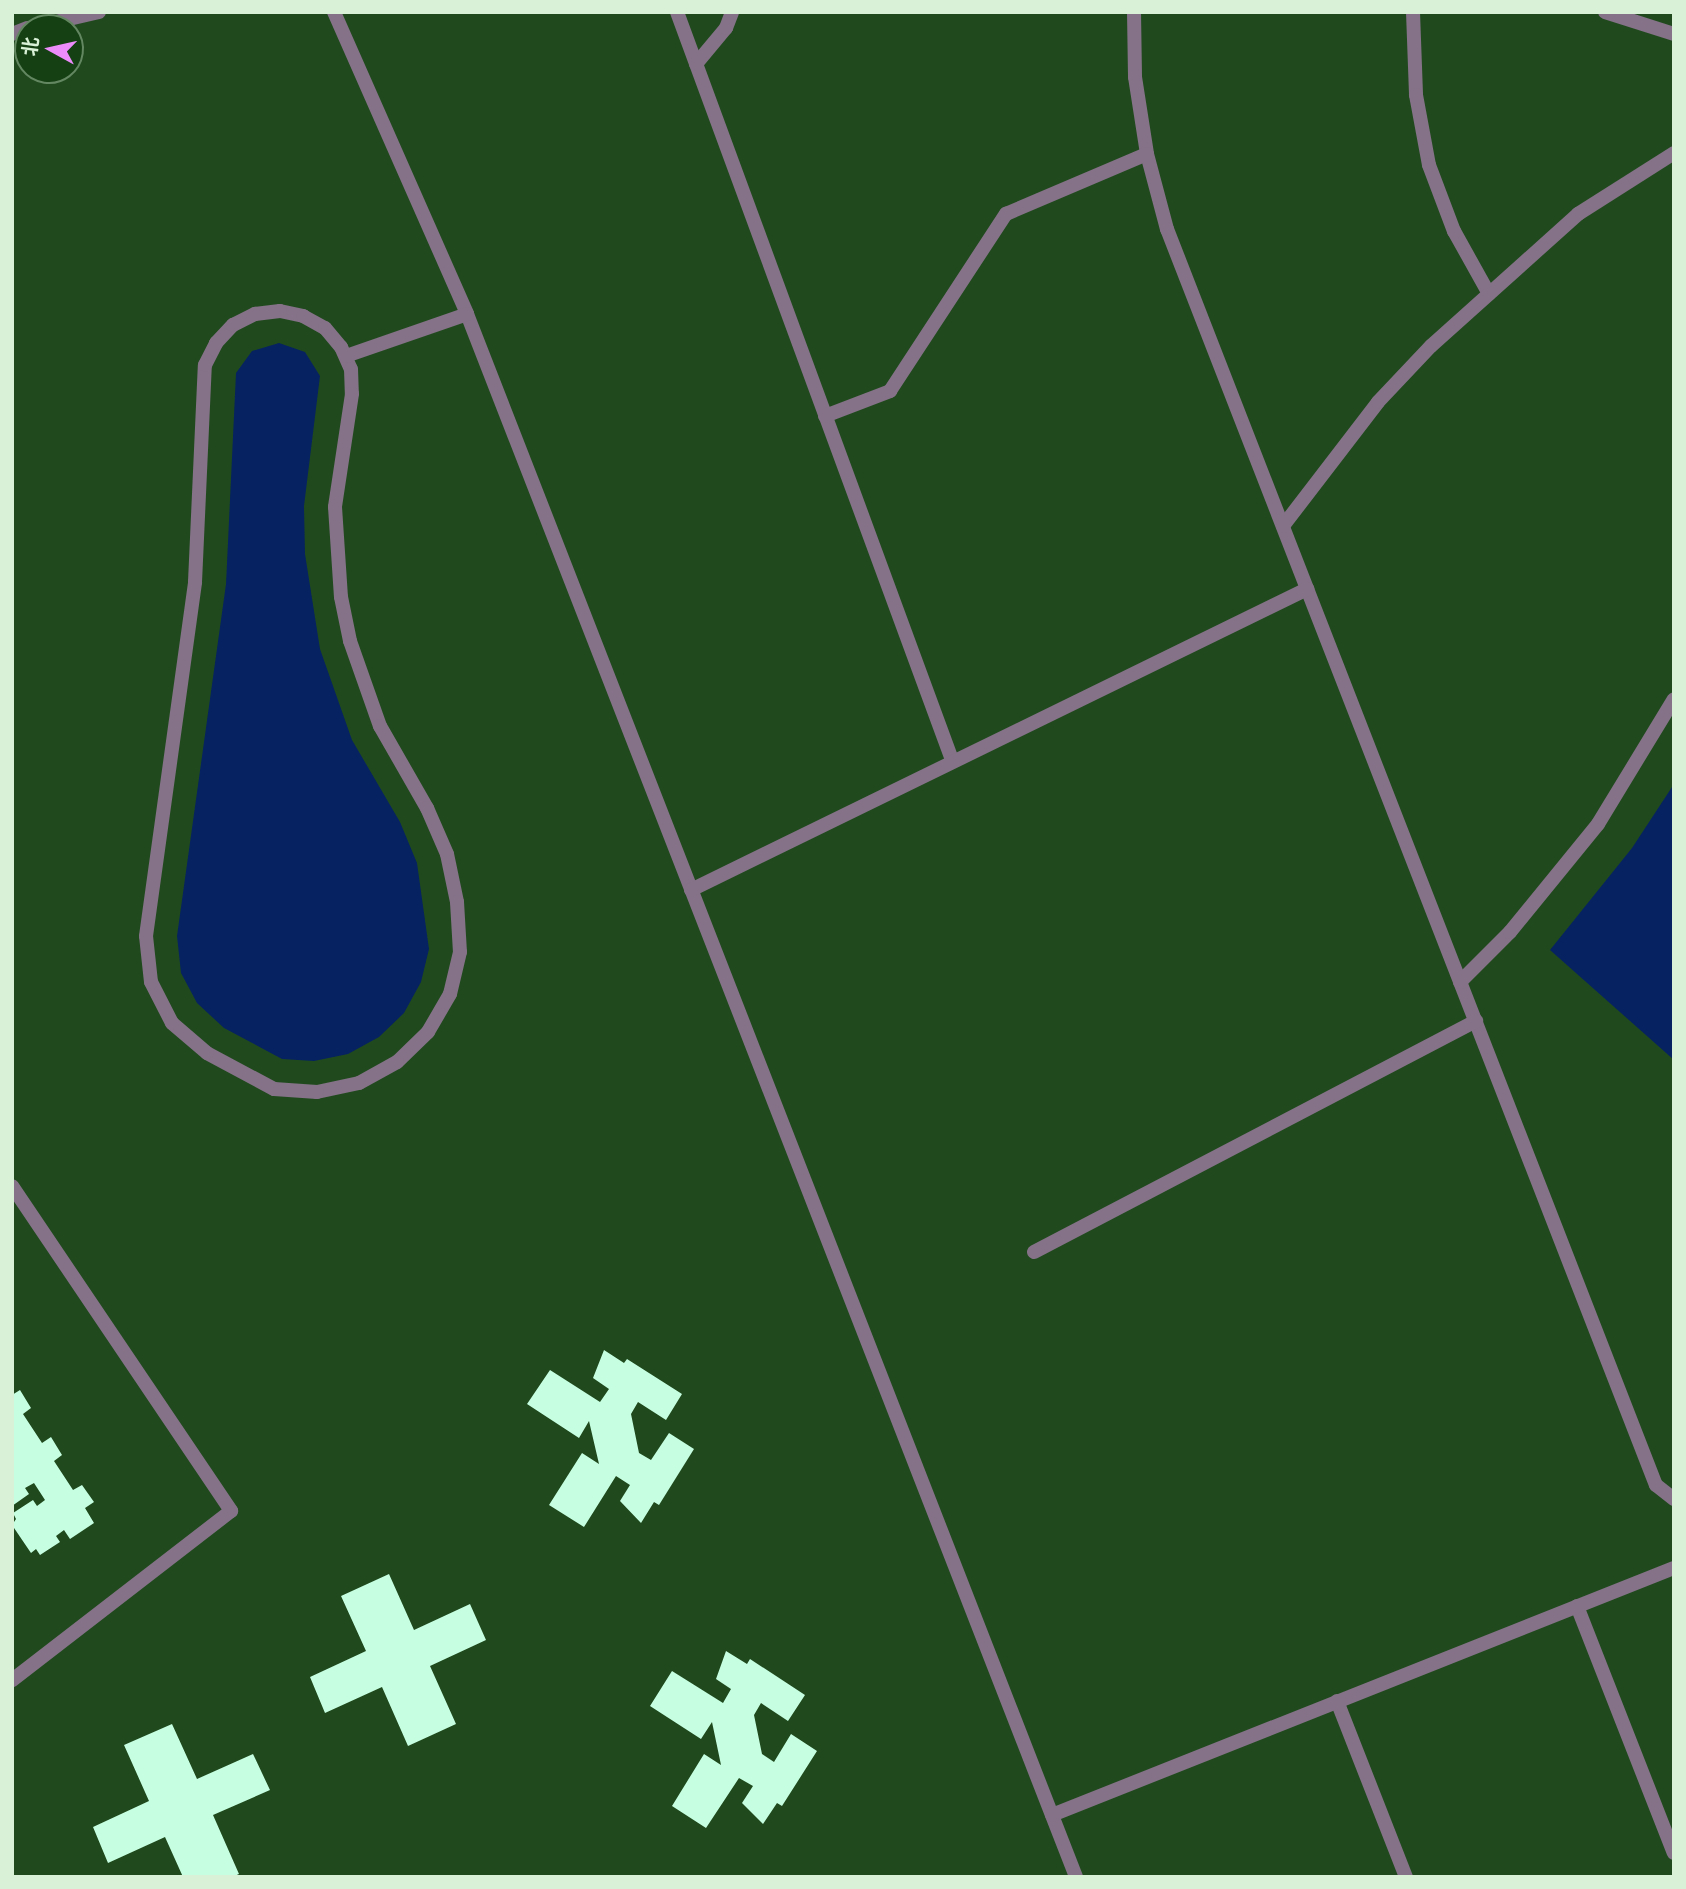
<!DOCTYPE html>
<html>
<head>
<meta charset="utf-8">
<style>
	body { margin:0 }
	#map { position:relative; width:1686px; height:1889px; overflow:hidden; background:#204a1e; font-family:"Golos Text","Noto Sans SC",sans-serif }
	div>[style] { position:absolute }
	.water>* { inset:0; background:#062260 }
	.building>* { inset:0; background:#c6fee1 }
	.service>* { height:14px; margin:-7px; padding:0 7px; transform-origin:7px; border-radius:7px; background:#857288 }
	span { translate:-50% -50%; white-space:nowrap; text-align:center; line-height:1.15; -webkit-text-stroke:7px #154013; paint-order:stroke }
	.frame { position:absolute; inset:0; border:14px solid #d9f1d7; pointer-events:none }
	.north { position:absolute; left:14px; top:14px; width:70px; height:70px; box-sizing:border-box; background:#154013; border:2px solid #638761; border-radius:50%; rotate:278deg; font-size:19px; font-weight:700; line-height:28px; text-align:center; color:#d9f1d7 }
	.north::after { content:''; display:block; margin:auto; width:24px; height:32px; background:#ec8cfa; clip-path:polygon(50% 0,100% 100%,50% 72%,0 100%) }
</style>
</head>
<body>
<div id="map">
	<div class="water">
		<div style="clip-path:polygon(279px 343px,305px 352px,320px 376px,304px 506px,305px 554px,320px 649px,352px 740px,400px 822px,417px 863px,429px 949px,421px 982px,404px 1013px,379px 1037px,348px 1054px,314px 1061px,282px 1059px,224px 1028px,197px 1003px,181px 973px,177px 936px,226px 584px,236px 373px,252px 351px)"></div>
		<div style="clip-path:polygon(1674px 784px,1674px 1060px,1550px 950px,1632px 848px)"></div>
	</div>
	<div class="building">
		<div style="clip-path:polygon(604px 1350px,624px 1363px,627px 1359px,682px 1394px,666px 1420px,638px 1402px,631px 1414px,639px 1453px,651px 1460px,669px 1433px,694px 1449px,659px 1505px,654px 1502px,641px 1523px,620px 1501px,630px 1485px,616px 1476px,584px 1527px,549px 1505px,582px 1453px,599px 1464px,589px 1421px,579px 1438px,527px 1404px,550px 1370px,600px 1402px,609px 1389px,593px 1378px)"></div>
		<div style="clip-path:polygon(20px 1390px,31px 1408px,23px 1414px,42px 1443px,51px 1437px,62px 1455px,54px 1461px,73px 1490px,82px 1485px,94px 1502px,85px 1508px,94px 1523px,70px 1539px,64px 1530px,56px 1536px,60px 1542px,40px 1555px,36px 1549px,31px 1553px,12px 1525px,16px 1519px,13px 1513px,33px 1500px,37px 1506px,45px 1500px,34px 1483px,25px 1488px,29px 1494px,12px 1506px,12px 1395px)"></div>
		<div style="clip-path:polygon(389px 1574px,414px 1630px,470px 1604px,486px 1640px,430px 1666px,456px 1724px,408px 1746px,382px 1687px,325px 1713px,310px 1677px,366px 1651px,341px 1596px)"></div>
		<div style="clip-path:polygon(726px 1651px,747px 1664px,750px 1659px,805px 1695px,788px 1721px,761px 1703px,754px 1715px,762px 1754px,774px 1762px,791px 1734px,817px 1751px,782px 1806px,777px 1803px,763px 1824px,742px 1803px,753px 1786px,739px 1778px,706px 1828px,672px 1806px,704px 1754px,721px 1765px,712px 1722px,701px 1739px,650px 1706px,672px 1671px,723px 1703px,731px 1689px,716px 1679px)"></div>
		<div style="clip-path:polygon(172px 1724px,197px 1779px,253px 1754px,270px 1790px,213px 1815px,239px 1874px,232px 1877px,183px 1877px,165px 1837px,108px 1863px,93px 1827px,149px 1801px,124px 1745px)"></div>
	</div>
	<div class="service">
		<div style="left:334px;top:12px;width:330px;rotate:66.2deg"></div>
		<div style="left:467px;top:314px;width:1677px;rotate:68.71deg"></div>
		<div style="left:677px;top:12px;width:797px;rotate:69.81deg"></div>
		<div style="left:1134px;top:12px;width:65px;rotate:89.1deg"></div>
		<div style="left:1135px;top:77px;width:78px;rotate:81.1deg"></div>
		<div style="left:1147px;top:154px;width:78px;rotate:75.1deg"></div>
		<div style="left:1167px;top:229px;width:1348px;rotate:68.73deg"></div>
		<div style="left:1656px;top:1485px;width:23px;rotate:38deg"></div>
		<div style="left:1413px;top:12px;width:83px;rotate:87.9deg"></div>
		<div style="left:1416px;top:95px;width:71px;rotate:79.5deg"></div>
		<div style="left:1429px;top:165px;width:71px;rotate:69.3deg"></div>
		<div style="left:1454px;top:231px;width:72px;rotate:60.9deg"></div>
		<div style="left:1605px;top:12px;width:72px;rotate:17.7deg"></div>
		<div style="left:30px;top:28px;width:71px;rotate:-13.1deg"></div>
		<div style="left:12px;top:34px;width:17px;rotate:-21deg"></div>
		<div style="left:696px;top:64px;width:47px;rotate:-50.2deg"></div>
		<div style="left:726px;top:28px;width:17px;rotate:-69deg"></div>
		<div style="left:280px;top:311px;width:24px;rotate:12deg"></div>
		<div style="left:303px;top:316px;width:25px;rotate:29deg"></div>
		<div style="left:325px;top:328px;width:25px;rotate:50deg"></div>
		<div style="left:341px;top:347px;width:24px;rotate:66deg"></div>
		<div style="left:351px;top:369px;width:25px;rotate:88deg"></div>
		<div style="left:352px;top:394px;width:114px;rotate:98.6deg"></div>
		<div style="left:335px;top:507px;width:90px;rotate:86.2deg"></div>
		<div style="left:341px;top:597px;width:45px;rotate:78.4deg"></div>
		<div style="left:350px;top:641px;width:90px;rotate:70.6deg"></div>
		<div style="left:380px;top:726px;width:95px;rotate:60.2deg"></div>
		<div style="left:427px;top:808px;width:50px;rotate:66.5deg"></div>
		<div style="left:447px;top:854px;width:49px;rotate:78.2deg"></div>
		<div style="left:457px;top:902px;width:50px;rotate:86.6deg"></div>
		<div style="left:460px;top:952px;width:43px;rotate:103.4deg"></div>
		<div style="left:450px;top:994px;width:44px;rotate:120.1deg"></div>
		<div style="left:428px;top:1032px;width:43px;rotate:135.9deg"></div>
		<div style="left:397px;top:1062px;width:43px;rotate:151.1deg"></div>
		<div style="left:359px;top:1083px;width:43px;rotate:167.9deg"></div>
		<div style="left:317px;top:1092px;width:43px;rotate:-176deg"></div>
		<div style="left:274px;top:1089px;width:76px;rotate:-151.8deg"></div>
		<div style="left:207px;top:1053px;width:46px;rotate:-139.4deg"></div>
		<div style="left:172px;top:1023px;width:46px;rotate:-117.1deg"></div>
		<div style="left:151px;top:982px;width:46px;rotate:-96.2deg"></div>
		<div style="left:146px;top:936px;width:357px;rotate:-82.1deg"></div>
		<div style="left:195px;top:582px;width:217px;rotate:-87.4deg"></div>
		<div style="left:205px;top:365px;width:25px;rotate:-63deg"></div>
		<div style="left:216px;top:343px;width:25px;rotate:-47deg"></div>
		<div style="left:233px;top:325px;width:25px;rotate:-27deg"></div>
		<div style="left:255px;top:314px;width:25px;rotate:-7deg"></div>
		<div style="left:346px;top:356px;width:128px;rotate:-19.1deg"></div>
		<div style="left:825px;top:416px;width:70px;rotate:-21deg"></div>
		<div style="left:890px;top:391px;width:212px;rotate:-56.8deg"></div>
		<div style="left:1006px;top:214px;width:153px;rotate:-23.1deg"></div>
		<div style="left:1283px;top:526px;width:156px;rotate:-52.5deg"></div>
		<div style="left:1378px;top:402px;width:77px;rotate:-46.6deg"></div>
		<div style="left:1431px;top:346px;width:198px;rotate:-41.9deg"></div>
		<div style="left:1578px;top:214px;width:114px;rotate:-32.4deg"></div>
		<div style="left:691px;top:890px;width:686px;rotate:-26.04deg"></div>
		<div style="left:1460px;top:982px;width:71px;rotate:-45deg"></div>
		<div style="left:1510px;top:932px;width:139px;rotate:-50.8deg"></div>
		<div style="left:1598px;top:824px;width:146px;rotate:-58.7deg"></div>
		<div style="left:12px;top:1186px;width:392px;rotate:56deg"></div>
		<div style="left:231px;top:1511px;width:277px;rotate:142.3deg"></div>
		<div style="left:1034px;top:1252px;width:499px;rotate:-27.6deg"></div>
		<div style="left:1577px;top:1606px;width:265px;rotate:68.6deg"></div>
		<div style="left:1337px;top:1701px;width:189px;rotate:68.6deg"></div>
		<div style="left:1052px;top:1815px;width:669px;rotate:-21.66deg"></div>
	</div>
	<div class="frame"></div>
	<div class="north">北</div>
</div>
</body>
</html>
